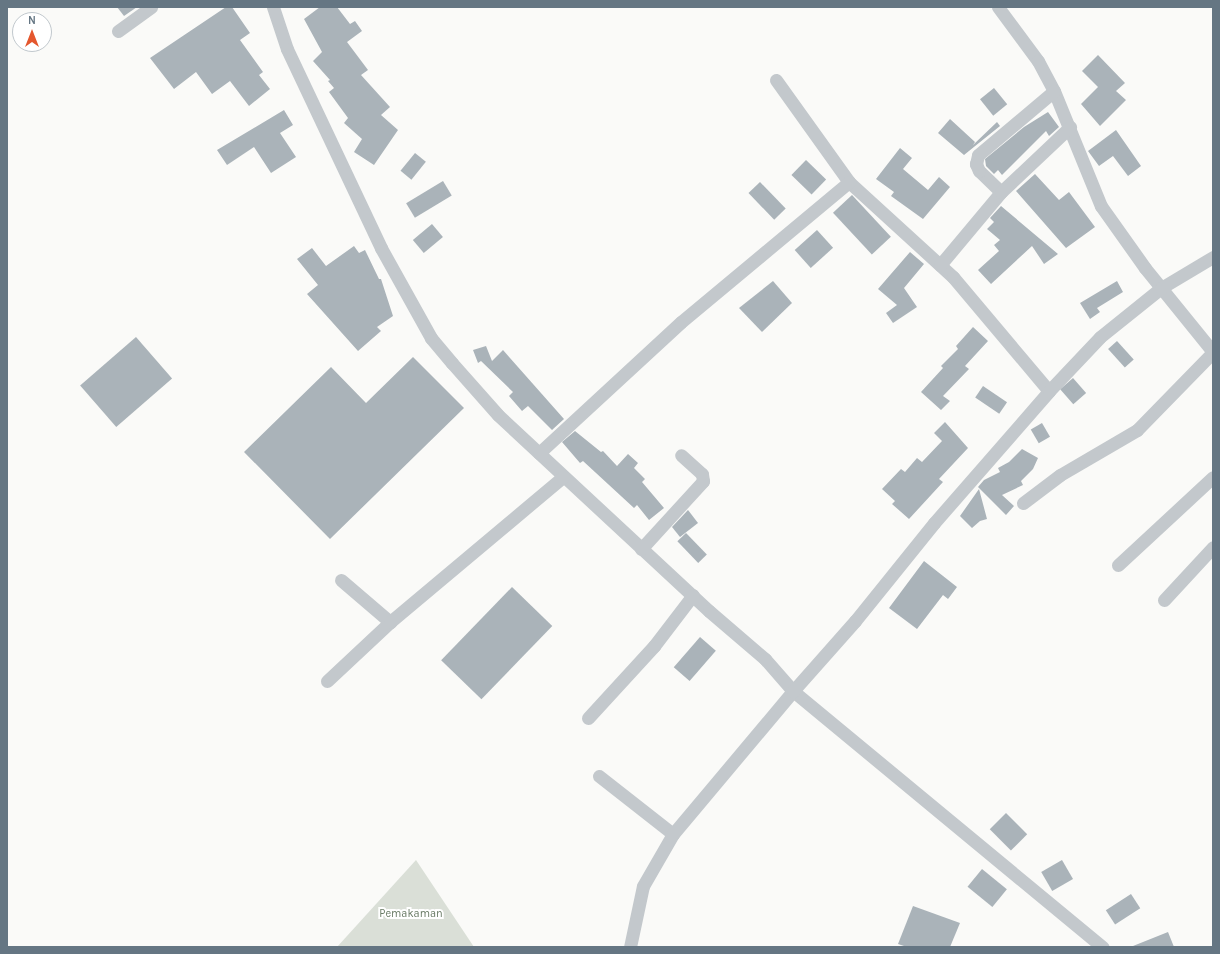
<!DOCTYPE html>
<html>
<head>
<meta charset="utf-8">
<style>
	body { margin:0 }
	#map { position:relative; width:1220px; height:954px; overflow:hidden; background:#fafaf8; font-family:Karla,sans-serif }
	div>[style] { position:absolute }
	.green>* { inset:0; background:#dadfd7 }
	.building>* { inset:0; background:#aab3b9; transform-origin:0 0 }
	.street>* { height:13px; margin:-6.5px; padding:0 6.5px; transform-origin:6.5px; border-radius:6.5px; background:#c3c8cc }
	span { translate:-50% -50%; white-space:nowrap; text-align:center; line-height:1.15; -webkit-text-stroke:4px #fff; paint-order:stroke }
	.park-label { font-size:11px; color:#687a64 }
	.frame { position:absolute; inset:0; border:8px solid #657683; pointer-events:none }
	.north { position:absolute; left:12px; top:12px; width:40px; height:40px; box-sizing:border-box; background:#fff; border:1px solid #c1c8cd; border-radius:50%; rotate:0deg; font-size:11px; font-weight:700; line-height:16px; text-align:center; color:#657683 }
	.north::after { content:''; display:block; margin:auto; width:14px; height:18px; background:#e4572e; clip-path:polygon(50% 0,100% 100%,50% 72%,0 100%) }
</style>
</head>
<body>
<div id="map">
	<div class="green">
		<div style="clip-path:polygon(416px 860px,474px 947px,337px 947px)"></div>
	</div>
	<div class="building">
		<div style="clip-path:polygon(117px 7px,137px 7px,124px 16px)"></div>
		<div style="clip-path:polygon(226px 7px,232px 7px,250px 33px,240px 40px,263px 72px,259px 75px,270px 89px,249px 106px,230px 81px,212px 94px,196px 72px,174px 89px,150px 58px)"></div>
		<div style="clip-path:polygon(320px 7px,337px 7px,350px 24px,355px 21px,362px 31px,347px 42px,368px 70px,361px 75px,390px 107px,381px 115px,398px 130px,374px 165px,354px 152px,362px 139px,344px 123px,348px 118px,329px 92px,334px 88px,328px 81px,330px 80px,313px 61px,322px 52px,304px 19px)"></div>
		<div style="clip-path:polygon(1098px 55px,1125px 83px,1116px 91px,1126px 100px,1100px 126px,1081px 104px,1098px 87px,1082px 71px)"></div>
		<div style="left:994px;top:88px;width:21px;height:18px;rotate:51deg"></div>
		<div style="clip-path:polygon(284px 110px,293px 125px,280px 133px,296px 157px,271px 173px,254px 147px,227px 165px,217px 150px)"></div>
		<div style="clip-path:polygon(1048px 112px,1059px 127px,1049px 136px,1046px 131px,1002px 175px,998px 170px,994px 174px,986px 166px,985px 159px,1024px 127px)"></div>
		<div style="clip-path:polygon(950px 119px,975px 142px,973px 145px,997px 122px,1000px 126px,964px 155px,938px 133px)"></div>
		<div style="clip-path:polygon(1116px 130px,1141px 166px,1128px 176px,1113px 156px,1099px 166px,1088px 151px)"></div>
		<div style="clip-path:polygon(900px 148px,912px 158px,903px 169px,928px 190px,939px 177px,950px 187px,923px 219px,891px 196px,894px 192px,876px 179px)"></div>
		<div style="left:415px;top:153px;width:14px;height:23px;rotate:39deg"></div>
		<div style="left:806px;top:160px;width:28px;height:21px;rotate:44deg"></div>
		<div style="clip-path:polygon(1035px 174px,1059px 200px,1069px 192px,1095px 227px,1066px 248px,1016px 191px)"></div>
		<div style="left:443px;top:181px;width:17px;height:43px;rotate:59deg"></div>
		<div style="left:760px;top:182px;width:37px;height:16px;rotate:46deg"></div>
		<div style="left:852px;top:195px;width:57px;height:26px;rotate:47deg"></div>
		<div style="clip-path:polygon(1001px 206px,1058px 254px,1044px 264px,1032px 246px,991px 284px,978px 270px,999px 251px,994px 245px,1000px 240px,987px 229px,994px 222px,990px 218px)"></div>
		<div style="left:432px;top:224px;width:17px;height:25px;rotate:50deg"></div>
		<div style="left:817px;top:230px;width:24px;height:30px;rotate:48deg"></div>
		<div style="clip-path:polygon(354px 246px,359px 253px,365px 250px,379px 279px,381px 279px,393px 316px,377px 327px,381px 331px,358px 351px,307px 294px,318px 285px,297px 259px,312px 248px,326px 266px)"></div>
		<div style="clip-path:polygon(910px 252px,924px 264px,904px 288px,917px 307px,893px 323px,886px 313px,897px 305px,878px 289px)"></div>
		<div style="clip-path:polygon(773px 281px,792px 303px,762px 332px,739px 308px)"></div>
		<div style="clip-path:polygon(1117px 281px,1123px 292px,1097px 308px,1100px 312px,1090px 319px,1080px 303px)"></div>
		<div style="clip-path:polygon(973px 327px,988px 341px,965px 366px,969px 369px,943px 396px,950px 401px,941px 410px,921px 392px,943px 368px,941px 366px,958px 349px,956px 346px)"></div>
		<div style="left:136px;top:337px;width:55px;height:74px;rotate:49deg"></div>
		<div style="left:1117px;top:341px;width:25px;height:12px;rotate:48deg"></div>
		<div style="clip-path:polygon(486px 346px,492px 361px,503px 350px,564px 419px,552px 430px,528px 406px,522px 411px,509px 396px,513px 392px,481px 361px,478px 363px,473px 350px)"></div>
		<div style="clip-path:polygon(413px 357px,464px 408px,330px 539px,244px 452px,331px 367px,366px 403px)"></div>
		<div style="left:1073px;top:378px;width:20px;height:17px;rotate:49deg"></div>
		<div style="left:983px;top:386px;width:29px;height:14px;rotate:34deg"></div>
		<div style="clip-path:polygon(945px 422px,968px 448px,939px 479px,943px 482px,909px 519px,892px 504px,895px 501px,882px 489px,901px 469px,905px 472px,917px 458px,922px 462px,942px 441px,934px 433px)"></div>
		<div style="left:1042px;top:423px;width:16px;height:13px;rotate:60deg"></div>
		<div style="clip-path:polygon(575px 431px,601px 452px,603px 451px,617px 466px,628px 454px,638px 463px,634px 468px,645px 479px,642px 482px,664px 508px,649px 520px,637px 505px,634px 508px,583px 461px,580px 463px,562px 442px)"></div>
		<div style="clip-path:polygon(1022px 449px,1038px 458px,1033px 469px,1021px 481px,1023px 485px,1002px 495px,1014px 506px,1006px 515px,978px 487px,984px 480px,1000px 472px,998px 468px,1009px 462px)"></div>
		<div style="clip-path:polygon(979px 489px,987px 519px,980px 521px,972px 528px,960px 516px)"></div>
		<div style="clip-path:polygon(688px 510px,698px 523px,680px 537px,672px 527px)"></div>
		<div style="left:686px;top:533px;width:30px;height:12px;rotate:46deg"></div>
		<div style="clip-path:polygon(924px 561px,957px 587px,948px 599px,943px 595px,917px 629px,889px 608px)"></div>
		<div style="left:512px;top:587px;width:56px;height:102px;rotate:44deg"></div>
		<div style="left:700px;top:637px;width:21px;height:40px;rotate:41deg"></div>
		<div style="left:1006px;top:813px;width:30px;height:23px;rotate:45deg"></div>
		<div style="left:1062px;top:860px;width:22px;height:24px;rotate:60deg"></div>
		<div style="left:982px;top:869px;width:32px;height:23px;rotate:39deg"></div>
		<div style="left:1131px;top:894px;width:17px;height:30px;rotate:57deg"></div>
		<div style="clip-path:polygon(913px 906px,960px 923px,950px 947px,907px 947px,898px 944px)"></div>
		<div style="clip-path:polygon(1168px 932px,1174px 947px,1133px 947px,1133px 946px)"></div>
	</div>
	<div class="street">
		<div style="left:273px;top:7px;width:44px;rotate:71.6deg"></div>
		<div style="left:287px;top:49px;width:220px;rotate:64.7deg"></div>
		<div style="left:381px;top:248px;width:103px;rotate:60.9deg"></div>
		<div style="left:431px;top:338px;width:33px;rotate:50deg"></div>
		<div style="left:452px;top:363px;width:69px;rotate:48.5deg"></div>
		<div style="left:498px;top:415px;width:288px;rotate:42.9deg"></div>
		<div style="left:709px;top:611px;width:74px;rotate:40.6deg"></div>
		<div style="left:765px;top:659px;width:43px;rotate:48.8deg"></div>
		<div style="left:793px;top:691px;width:402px;rotate:39.6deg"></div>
		<div style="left:998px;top:7px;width:67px;rotate:53.5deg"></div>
		<div style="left:1038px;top:61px;width:34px;rotate:62deg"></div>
		<div style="left:1054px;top:91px;width:124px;rotate:67.8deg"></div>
		<div style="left:1101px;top:206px;width:76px;rotate:54.6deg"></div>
		<div style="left:1145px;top:268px;width:108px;rotate:51deg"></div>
		<div style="left:118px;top:31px;width:41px;rotate:-36deg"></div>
		<div style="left:776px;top:80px;width:125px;rotate:54.4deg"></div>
		<div style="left:849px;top:182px;width:141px;rotate:42.4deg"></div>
		<div style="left:953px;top:277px;width:149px;rotate:49.9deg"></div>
		<div style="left:1001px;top:192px;width:30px;rotate:-136deg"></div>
		<div style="left:979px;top:171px;width:8px;rotate:-113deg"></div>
		<div style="left:976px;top:164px;width:9px;rotate:-77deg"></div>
		<div style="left:978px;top:155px;width:99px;rotate:-40.1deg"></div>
		<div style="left:940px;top:265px;width:95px;rotate:-50.1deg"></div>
		<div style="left:1001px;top:192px;width:95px;rotate:-43.3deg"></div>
		<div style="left:539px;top:453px;width:193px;rotate:-42.7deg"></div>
		<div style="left:681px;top:322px;width:219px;rotate:-39.8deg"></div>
		<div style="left:1023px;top:503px;width:46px;rotate:-37.1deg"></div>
		<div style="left:1060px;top:475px;width:89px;rotate:-30.3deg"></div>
		<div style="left:1137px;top:430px;width:109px;rotate:-45.7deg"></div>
		<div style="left:641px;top:549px;width:92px;rotate:-47.6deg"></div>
		<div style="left:703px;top:481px;width:7px;rotate:-98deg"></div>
		<div style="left:702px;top:474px;width:28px;rotate:-138deg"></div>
		<div style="left:1118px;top:565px;width:129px;rotate:-42.8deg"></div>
		<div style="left:341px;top:580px;width:65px;rotate:40.6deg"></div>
		<div style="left:1164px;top:600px;width:72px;rotate:-47.2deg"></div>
		<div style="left:327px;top:681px;width:86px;rotate:-43.1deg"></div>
		<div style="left:390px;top:622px;width:226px;rotate:-40deg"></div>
		<div style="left:588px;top:718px;width:98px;rotate:-47.5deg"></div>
		<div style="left:654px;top:646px;width:64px;rotate:-52.6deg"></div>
		<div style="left:599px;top:776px;width:94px;rotate:38.1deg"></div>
		<div style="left:630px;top:947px;width:62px;rotate:-78deg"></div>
		<div style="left:643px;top:886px;width:60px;rotate:-60deg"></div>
		<div style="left:673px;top:834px;width:187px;rotate:-50deg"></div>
		<div style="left:793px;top:691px;width:94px;rotate:-48.5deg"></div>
		<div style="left:855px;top:621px;width:126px;rotate:-51.1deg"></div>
		<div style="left:934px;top:523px;width:175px;rotate:-48.9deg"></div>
		<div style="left:1049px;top:391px;width:74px;rotate:-46.6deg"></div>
		<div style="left:1100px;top:337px;width:78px;rotate:-38.8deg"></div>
		<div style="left:1161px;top:288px;width:61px;rotate:-30.8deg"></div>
	</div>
	<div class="park-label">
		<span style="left:411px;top:914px">Pemakaman</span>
	</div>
	<div class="frame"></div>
	<div class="north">N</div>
</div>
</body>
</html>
